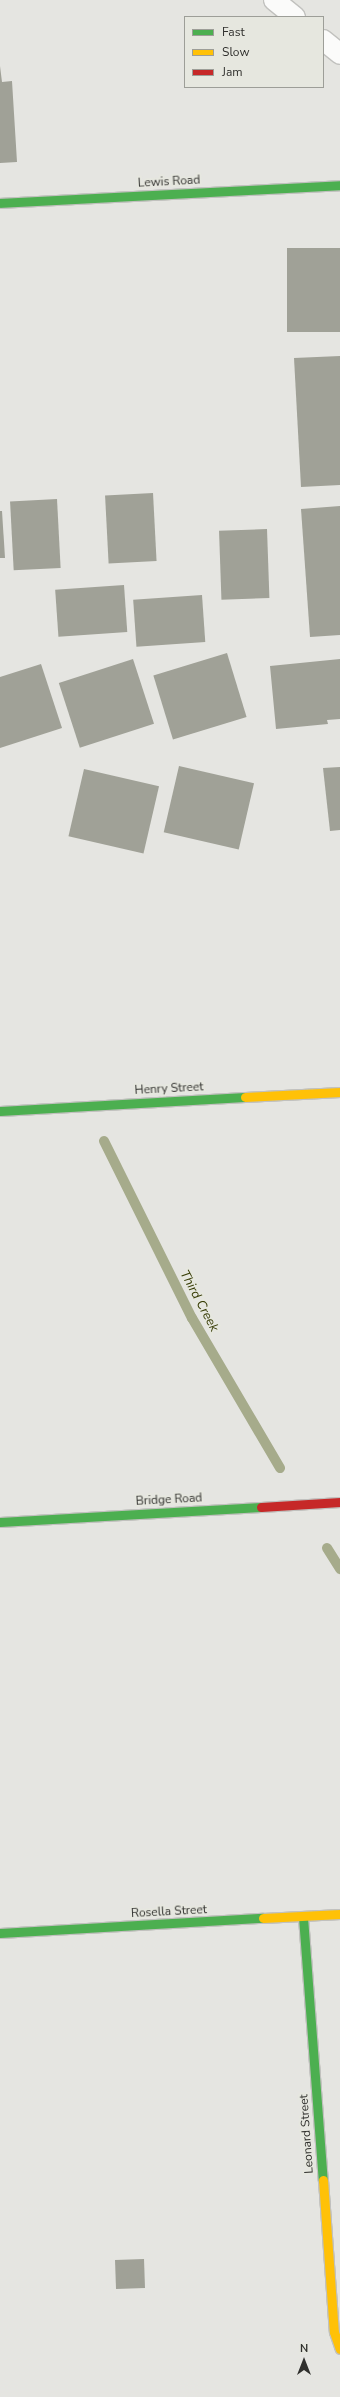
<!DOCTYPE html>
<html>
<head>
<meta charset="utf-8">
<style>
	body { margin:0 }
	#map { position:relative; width:340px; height:2397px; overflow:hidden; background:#e5e5e1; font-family:"Nunito Sans",sans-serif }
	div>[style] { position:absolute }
	.stream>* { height:10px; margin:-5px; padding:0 5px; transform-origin:5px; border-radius:5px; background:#a6ab8b }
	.building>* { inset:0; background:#a0a197; transform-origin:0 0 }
	.roads { filter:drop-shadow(1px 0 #c1c1be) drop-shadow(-1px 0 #c1c1be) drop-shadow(0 1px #c1c1be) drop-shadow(0 -1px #c1c1be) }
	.lane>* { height:20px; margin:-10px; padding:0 10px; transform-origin:10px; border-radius:10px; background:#fbfbfa }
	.fast>* { height:9px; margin:-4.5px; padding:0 4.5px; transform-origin:4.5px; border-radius:4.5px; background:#4caf50 }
	.slow>* { height:9px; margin:-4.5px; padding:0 4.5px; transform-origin:4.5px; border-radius:4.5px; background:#ffc107 }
	.jam>* { height:9px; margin:-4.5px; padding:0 4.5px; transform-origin:4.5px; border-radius:4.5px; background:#c62828 }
	span { translate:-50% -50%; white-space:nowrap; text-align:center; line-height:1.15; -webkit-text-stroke:4px #e6e7df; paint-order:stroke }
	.street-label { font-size:12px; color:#30302d }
	.water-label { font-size:13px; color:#383d06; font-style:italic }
	.legend { position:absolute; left:184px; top:16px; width:140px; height:72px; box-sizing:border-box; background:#e6e7df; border:1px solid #9d9e98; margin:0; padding:5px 7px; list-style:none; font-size:12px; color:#30302d }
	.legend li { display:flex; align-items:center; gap:8px; height:20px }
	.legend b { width:20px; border:1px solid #9d9e98 }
	.north { position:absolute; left:284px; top:2341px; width:40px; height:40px; -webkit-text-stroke:3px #e6e7df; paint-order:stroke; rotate:0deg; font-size:11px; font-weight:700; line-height:16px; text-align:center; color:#30302d }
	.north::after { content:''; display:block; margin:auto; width:14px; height:18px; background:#30302d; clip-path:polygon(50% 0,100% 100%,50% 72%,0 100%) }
</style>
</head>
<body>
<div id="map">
	<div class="stream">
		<div style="left:104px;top:1141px;width:198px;rotate:63.6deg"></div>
		<div style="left:192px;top:1318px;width:174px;rotate:59.6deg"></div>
		<div style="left:327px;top:1548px;width:25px;rotate:58deg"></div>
	</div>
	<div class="building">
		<div style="clip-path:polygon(0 66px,2px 82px,12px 81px,17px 162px,0 163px)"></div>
		<div style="left:340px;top:248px;width:84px;height:53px;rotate:90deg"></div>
		<div style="clip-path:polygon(340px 356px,340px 485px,301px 487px,294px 358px)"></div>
		<div style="left:153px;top:493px;width:68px;height:48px;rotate:87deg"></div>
		<div style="left:57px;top:499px;width:69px;height:47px;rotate:87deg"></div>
		<div style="clip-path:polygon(340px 506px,340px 635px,310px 637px,301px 509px)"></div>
		<div style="clip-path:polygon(0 511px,2px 511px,5px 558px,0 558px)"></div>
		<div style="left:267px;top:529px;width:69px;height:48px;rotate:88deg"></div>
		<div style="left:124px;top:585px;width:47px;height:69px;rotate:86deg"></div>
		<div style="left:202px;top:595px;width:47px;height:69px;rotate:86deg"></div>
		<div style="left:227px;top:653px;width:67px;height:77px;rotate:73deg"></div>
		<div style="left:133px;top:659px;width:68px;height:78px;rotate:72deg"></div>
		<div style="clip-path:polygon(340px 659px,340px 719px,327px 720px,328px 724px,276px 729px,270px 666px)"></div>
		<div style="clip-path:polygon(41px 664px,62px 728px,0 748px,0 677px)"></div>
		<div style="left:179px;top:766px;width:77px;height:68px;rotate:13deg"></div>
		<div style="clip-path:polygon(340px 767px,340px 830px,330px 831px,323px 768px)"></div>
		<div style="left:84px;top:769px;width:77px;height:69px;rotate:13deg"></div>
		<div style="left:144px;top:2259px;width:29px;height:29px;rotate:88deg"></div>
	</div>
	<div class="roads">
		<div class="lane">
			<div style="left:274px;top:0;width:27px;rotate:39deg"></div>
			<div style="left:323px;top:40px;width:22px;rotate:39deg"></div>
		</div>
		<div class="fast">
			<div style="left:0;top:203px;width:340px;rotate:-3deg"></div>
			<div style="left:0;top:1111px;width:245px;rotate:-3.3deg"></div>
			<div style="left:0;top:1522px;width:261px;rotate:-3.3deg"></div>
			<div style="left:303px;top:1917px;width:264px;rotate:85.7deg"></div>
			<div style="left:0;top:1933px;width:263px;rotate:-3.3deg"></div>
		</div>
		<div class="slow">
			<div style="left:245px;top:1097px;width:95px;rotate:-3deg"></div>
			<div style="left:263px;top:1918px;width:77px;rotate:-3deg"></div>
			<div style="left:323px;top:2180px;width:152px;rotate:85.9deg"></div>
			<div style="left:334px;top:2332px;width:18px;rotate:71deg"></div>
		</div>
		<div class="jam">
			<div style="left:261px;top:1507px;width:79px;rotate:-3.6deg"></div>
		</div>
	</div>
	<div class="street-label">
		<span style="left:169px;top:182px;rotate:-3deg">Lewis Road</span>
		<span style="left:169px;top:1089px;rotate:-3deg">Henry Street</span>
		<span style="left:169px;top:1500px;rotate:-3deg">Bridge Road</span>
		<span style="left:169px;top:1912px;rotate:-3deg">Rosella Street</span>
		<span style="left:307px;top:2134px;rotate:-94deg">Leonard Street</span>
	</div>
	<div class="water-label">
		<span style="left:199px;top:1301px;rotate:62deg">Third Creek</span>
	</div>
	<ul class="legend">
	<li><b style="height:5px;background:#4caf50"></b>Fast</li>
	<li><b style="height:5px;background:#ffc107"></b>Slow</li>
	<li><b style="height:5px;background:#c62828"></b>Jam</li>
	</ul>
	<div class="north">N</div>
</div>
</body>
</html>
